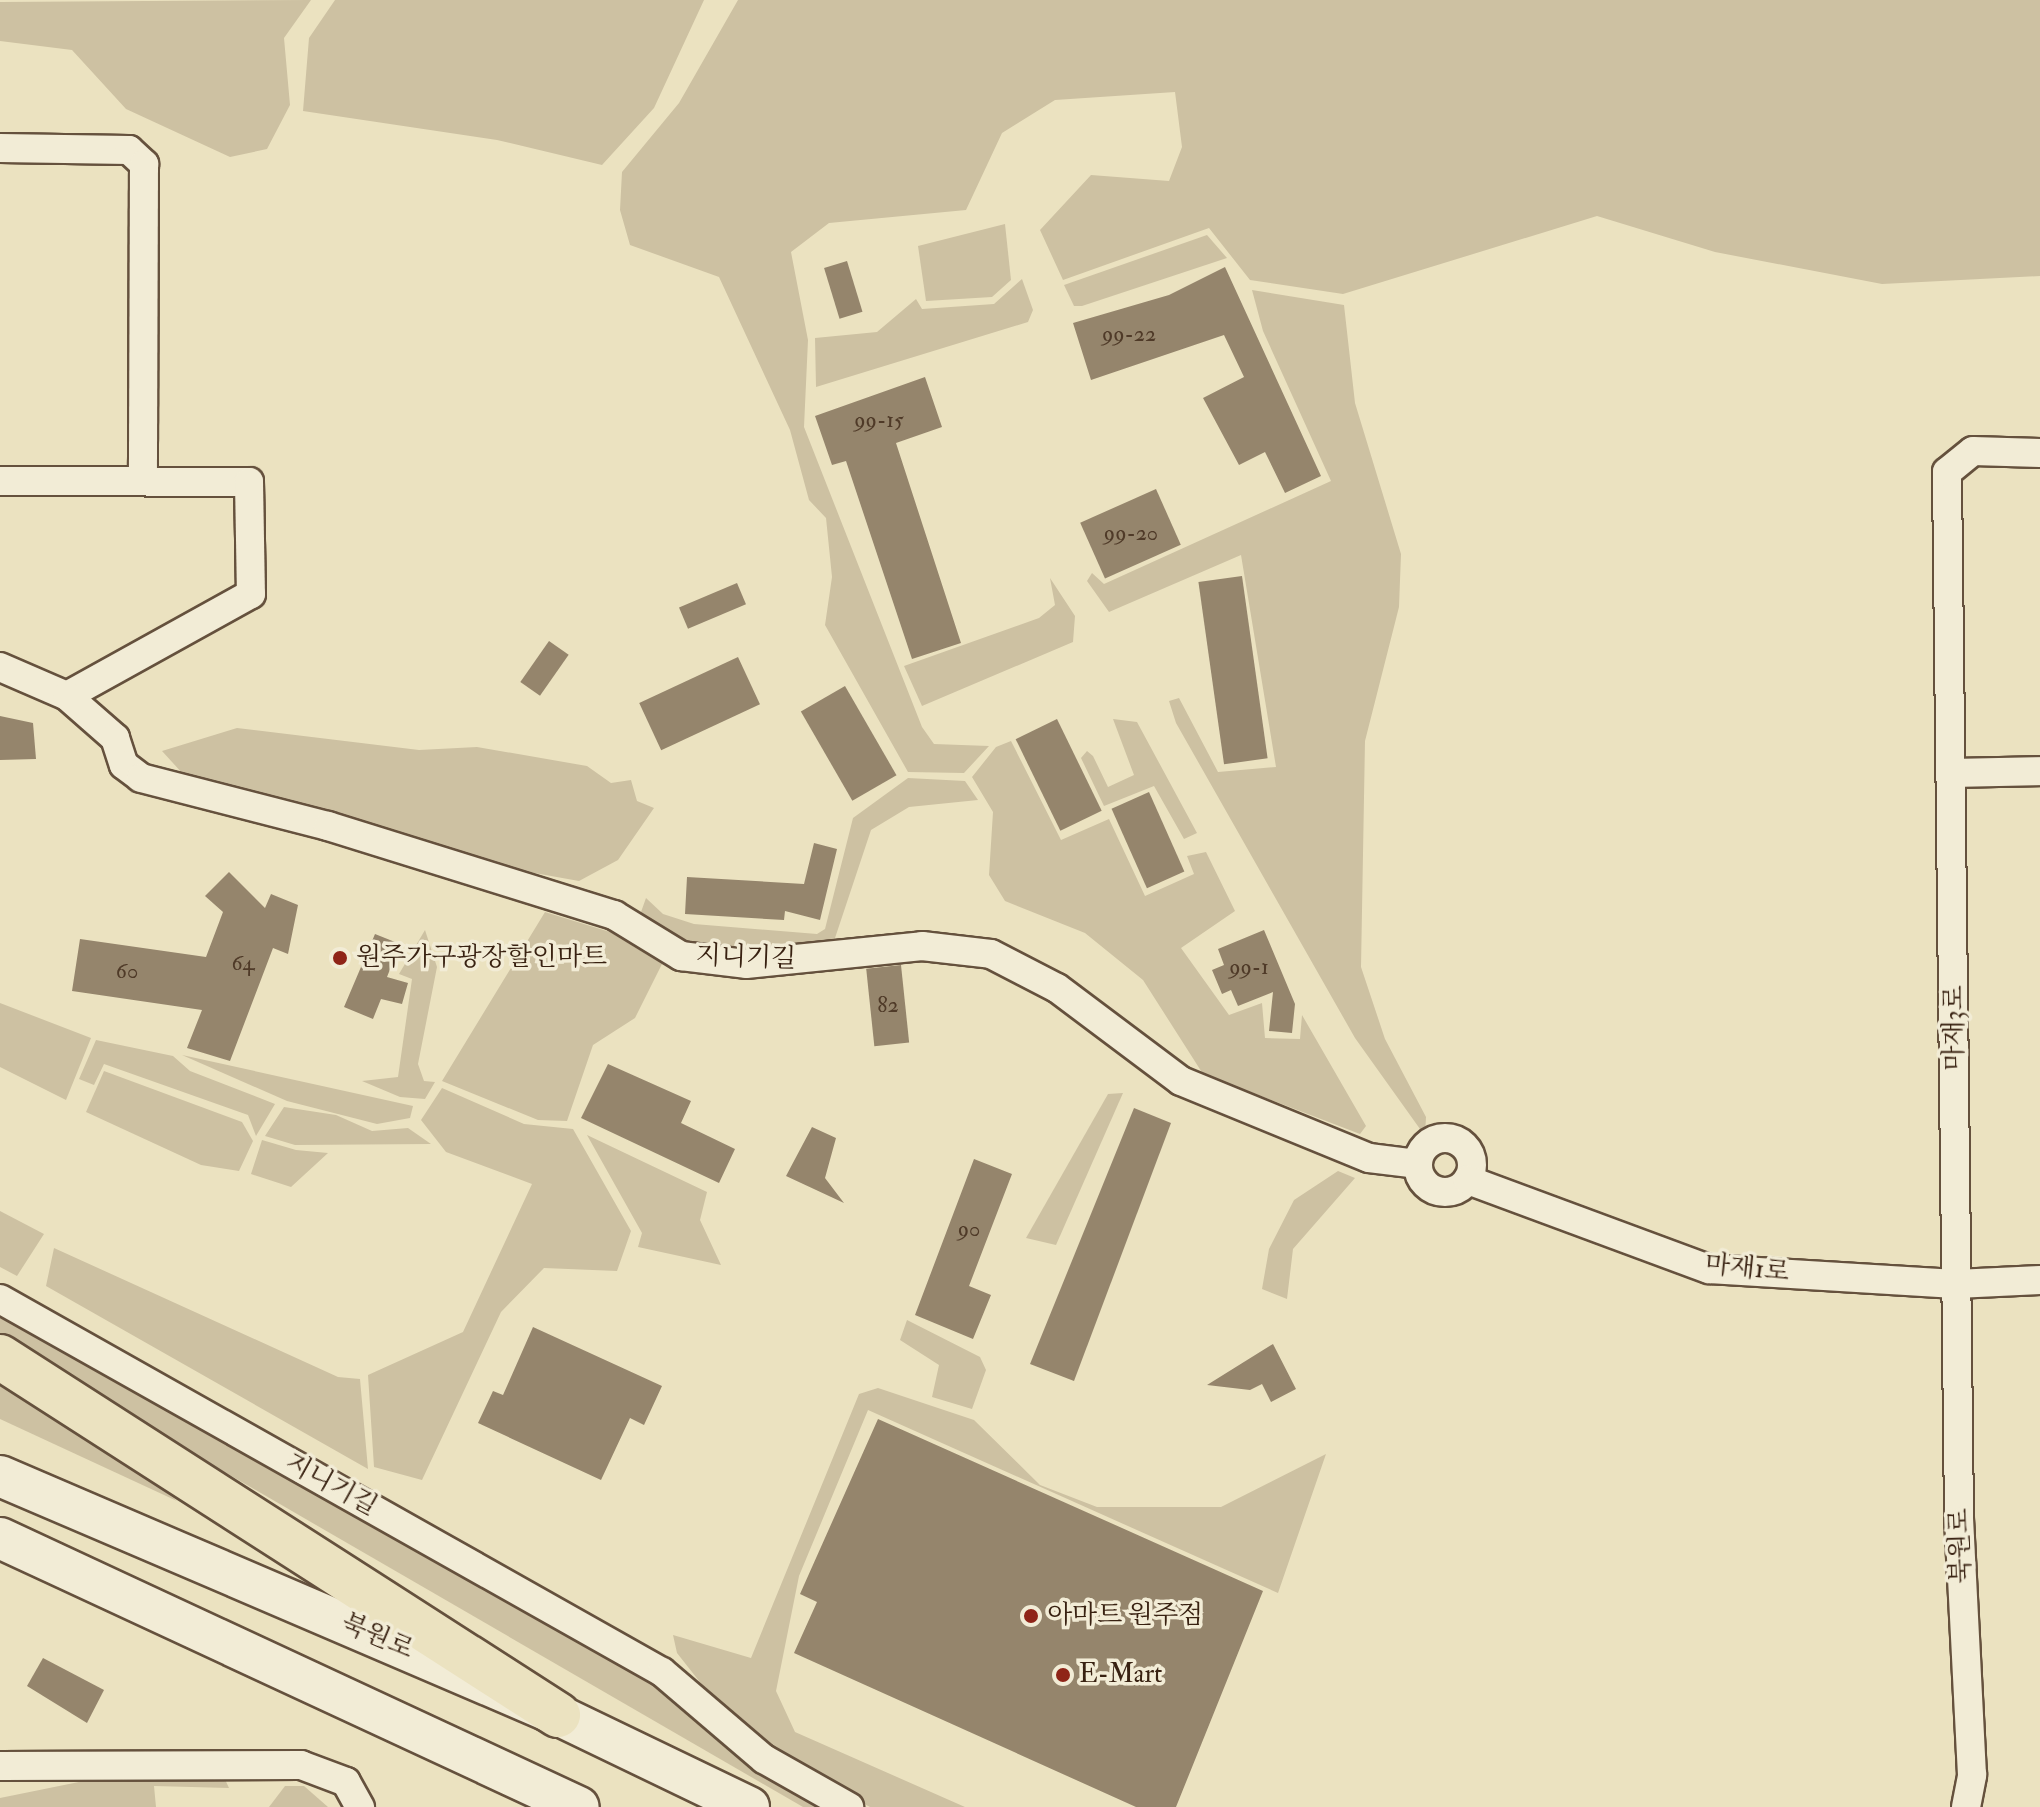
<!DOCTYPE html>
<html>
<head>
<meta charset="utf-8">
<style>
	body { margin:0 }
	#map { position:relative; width:2040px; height:1807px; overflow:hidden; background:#ebe2c0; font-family:"IM FELL Double Pica","Noto Serif KR",serif }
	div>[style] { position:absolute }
	.green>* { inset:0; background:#cdc1a2 }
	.building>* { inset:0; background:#95856c; transform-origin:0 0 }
	.roads { filter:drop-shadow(2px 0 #65513d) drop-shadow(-2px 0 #65513d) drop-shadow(0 2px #65513d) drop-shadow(0 -2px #65513d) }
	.street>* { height:28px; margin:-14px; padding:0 14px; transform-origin:14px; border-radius:14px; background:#f2ecd6 }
	.street>.ring { margin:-14px; padding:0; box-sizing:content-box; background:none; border:28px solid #f2ecd6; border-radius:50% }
	.secondary>* { height:40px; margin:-20px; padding:0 20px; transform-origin:20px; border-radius:20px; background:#f2ecd6 }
	.highway>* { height:44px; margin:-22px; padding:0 22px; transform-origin:22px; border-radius:22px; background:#ebe2c0 }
	.dots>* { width:22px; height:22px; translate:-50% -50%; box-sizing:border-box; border:4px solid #f2ecd6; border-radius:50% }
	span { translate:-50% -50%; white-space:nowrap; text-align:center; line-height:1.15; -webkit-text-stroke:7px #f2ecd6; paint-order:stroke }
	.number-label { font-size:22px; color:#4f3a28 }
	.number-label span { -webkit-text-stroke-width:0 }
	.poi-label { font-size:26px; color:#382111 }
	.left { translate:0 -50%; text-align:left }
	.street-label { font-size:26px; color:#382111 }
</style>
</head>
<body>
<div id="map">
	<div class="green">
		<div style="clip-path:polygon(311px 0,284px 38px,290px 105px,267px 149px,230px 157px,126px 109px,72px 50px,0 41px,0 2px)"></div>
		<div style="clip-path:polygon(335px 0,704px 0,654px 108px,602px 165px,497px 140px,303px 111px,309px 38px)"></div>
		<div style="clip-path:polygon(738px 0,2040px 0,2040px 276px,1882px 284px,1715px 252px,1597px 216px,1343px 294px,1250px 280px,1209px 228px,1063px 280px,1040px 230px,1091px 175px,1169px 181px,1182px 147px,1175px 92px,1055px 100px,1002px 133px,966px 210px,829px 223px,791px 252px,808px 340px,804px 427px,922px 727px,934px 744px,989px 746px,964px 773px,908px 772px,825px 625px,832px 577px,826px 518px,809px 500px,790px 430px,719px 277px,630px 245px,620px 210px,622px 172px,679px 103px)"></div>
		<div style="clip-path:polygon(1005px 224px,1011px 280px,992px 297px,926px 301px,918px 246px)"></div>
		<div style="clip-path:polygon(1207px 235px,1227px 258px,1082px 306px,1074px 306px,1064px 285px)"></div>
		<div style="clip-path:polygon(1022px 279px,1033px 310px,1028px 322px,816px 387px,815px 338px,877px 332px,916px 299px,922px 309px,994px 304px)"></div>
		<div style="clip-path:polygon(1252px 290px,1344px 305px,1355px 403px,1401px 554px,1399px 607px,1365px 741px,1361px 967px,1385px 1039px,1426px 1117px,1425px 1136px,1355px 1038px,1176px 723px,1169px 701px,1179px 698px,1218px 772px,1276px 767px,1241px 555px,1109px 612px,1087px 581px,1092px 573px,1104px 584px,1331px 481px,1263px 331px)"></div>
		<div style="clip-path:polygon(1050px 578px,1075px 616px,1073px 642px,922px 706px,904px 666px,1039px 618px,1055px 605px)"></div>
		<div style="clip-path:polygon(1113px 719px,1137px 722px,1197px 833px,1184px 839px,1154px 786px,1104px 806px,1081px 758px,1087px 751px,1093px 756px,1108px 787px,1134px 775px)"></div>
		<div style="clip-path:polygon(237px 728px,419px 750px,477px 747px,587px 766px,611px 783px,631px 780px,637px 801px,654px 808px,618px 860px,579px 881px,462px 860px,400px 833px,183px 774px,162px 751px)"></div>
		<div style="clip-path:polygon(1011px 741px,1061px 840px,1109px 819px,1145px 896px,1194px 874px,1187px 856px,1206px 852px,1235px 911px,1181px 948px,1229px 1015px,1262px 1003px,1265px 1038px,1300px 1039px,1302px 1015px,1366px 1126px,1360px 1134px,1203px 1074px,1143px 980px,1085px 933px,1005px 901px,989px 875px,993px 812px,972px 777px,996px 747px)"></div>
		<div style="clip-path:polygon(908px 778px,965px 781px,978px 800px,909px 807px,871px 830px,832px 947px,810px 956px,697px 945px,648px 923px,641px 912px,646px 898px,663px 914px,694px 924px,817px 934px,825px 929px,853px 818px)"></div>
		<div style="clip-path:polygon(545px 912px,610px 932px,662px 964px,635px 1018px,593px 1045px,567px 1121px,538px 1120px,442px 1081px)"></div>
		<div style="clip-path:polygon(425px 930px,437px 967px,418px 1064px,424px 1081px,435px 1082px,425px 1099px,400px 1097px,362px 1081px,398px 1077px,412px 979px,399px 974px)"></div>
		<div style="clip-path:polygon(0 1003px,91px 1038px,66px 1100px,0 1067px)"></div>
		<div style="clip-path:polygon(96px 1040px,173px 1056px,190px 1071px,275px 1104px,256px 1136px,248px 1115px,104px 1064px,94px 1085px,79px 1079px)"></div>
		<div style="clip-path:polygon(182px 1055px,413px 1106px,410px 1118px,377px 1124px,287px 1101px)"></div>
		<div style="clip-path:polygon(104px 1071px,242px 1122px,253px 1141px,239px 1171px,201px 1165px,86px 1112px)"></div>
		<div style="clip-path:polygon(442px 1088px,524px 1124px,573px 1129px,631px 1231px,617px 1271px,544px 1268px,501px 1312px,422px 1480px,374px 1467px,368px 1375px,463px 1332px,532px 1184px,446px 1152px,421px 1120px)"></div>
		<div style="clip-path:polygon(1123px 1093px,1056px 1245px,1026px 1238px,1108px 1094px)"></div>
		<div style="clip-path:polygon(284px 1107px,336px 1115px,372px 1131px,408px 1128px,431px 1144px,295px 1145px,265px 1136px)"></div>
		<div style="clip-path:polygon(587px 1135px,707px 1192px,700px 1220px,721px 1265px,638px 1247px,642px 1233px)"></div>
		<div style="clip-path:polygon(262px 1140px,296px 1150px,328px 1153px,291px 1187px,251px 1174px)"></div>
		<div style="clip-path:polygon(1338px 1171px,1355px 1178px,1293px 1249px,1287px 1299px,1262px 1289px,1269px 1249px,1294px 1200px)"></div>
		<div style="clip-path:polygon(0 1211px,44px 1234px,17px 1276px,0 1267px)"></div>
		<div style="clip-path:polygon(54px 1248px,338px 1377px,360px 1379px,368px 1469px,46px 1286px)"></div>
		<div style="clip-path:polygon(0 1311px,651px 1677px,830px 1807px,803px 1807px,114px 1408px,0 1335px)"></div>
		<div style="clip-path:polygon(907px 1320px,980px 1357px,986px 1370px,972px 1409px,932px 1397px,939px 1365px,900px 1340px)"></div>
		<div style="clip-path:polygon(0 1384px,139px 1470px,177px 1501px,0 1419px)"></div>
		<div style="clip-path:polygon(878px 1388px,974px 1420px,1040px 1485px,1097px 1507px,1221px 1507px,1326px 1454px,1278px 1593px,868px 1410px,799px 1576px,776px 1691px,795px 1732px,965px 1807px,870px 1807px,767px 1751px,718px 1705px,677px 1653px,673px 1635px,751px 1658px,859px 1394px)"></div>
		<div style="clip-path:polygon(138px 1770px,223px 1775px,229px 1788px,154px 1786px,156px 1807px,0 1807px,0 1798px)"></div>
		<div style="clip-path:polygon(285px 1786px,304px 1786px,328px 1807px,269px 1807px)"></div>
	</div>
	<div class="building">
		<div style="left:847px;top:261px;width:53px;height:24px;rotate:73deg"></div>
		<div style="clip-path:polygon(1225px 267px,1321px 476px,1285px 493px,1265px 452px,1239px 465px,1203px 398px,1244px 377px,1224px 335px,1091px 380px,1073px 323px,1169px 295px)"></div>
		<div style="clip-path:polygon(925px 377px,942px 427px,896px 443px,961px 643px,912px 659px,846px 461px,832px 465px,815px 416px)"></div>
		<div style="left:1156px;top:489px;width:61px;height:83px;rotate:66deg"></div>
		<div style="left:1242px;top:576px;width:184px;height:44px;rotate:82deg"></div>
		<div style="left:737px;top:583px;width:23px;height:63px;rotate:67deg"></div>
		<div style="left:549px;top:641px;width:24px;height:50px;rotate:35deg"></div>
		<div style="left:738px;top:657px;width:52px;height:109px;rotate:65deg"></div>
		<div style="left:845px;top:686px;width:103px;height:51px;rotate:60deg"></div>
		<div style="clip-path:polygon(0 716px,33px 723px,36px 759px,0 760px)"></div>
		<div style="left:1057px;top:719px;width:102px;height:46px;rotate:64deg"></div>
		<div style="left:1149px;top:792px;width:87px;height:41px;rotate:66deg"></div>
		<div style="clip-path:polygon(814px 843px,837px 849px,820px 920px,785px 911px,784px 920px,685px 914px,687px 877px,804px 884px)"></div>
		<div style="clip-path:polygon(229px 872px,265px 908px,271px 894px,298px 905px,288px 954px,273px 948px,230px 1061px,187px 1048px,202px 1010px,72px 991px,80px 939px,206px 957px,223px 912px,205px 896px)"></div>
		<div style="clip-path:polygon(1264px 930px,1295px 1004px,1292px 1033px,1269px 1031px,1273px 992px,1238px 1006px,1231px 990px,1222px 994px,1212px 970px,1224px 965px,1218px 949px)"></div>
		<div style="clip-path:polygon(375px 934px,400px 944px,387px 977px,408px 983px,402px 1004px,381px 999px,373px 1019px,344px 1007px)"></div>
		<div style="left:901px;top:965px;width:78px;height:35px;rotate:84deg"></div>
		<div style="clip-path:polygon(608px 1064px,691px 1101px,681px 1123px,735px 1149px,719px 1183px,581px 1118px)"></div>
		<div style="clip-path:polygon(1134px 1108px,1171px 1123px,1074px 1381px,1030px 1364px)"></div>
		<div style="clip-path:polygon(812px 1127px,836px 1138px,825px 1178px,844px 1203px,786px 1176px)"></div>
		<div style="clip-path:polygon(974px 1159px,1012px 1174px,969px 1286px,991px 1295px,973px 1339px,915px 1315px)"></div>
		<div style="clip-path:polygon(533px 1327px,662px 1386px,644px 1425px,630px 1418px,601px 1480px,478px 1423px,493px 1391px,503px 1395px)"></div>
		<div style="clip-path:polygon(1273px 1344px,1296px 1389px,1271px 1402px,1262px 1384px,1250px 1390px,1207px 1385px)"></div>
		<div style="clip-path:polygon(878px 1419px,1263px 1591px,1176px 1807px,1136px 1807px,794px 1653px,817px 1602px,800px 1594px)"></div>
		<div style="clip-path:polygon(43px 1658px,104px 1690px,87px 1723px,27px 1686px)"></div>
	</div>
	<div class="roads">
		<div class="street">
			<div style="left:0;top:148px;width:129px;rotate:0.9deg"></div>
			<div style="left:129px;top:150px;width:21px;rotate:43deg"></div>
			<div style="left:144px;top:164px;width:317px;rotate:90.2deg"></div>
			<div style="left:0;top:481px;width:249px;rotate:0.2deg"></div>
			<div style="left:249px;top:482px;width:112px;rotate:89deg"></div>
			<div style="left:251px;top:594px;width:210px;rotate:151deg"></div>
			<div style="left:0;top:667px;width:73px;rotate:23.4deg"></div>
			<div style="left:67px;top:696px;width:64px;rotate:41.2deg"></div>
			<div style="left:115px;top:738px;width:28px;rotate:72deg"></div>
			<div style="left:124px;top:765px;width:21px;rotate:37deg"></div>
			<div style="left:141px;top:778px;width:193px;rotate:14.4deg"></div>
			<div style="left:328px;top:826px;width:300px;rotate:17.3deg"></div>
			<div style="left:614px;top:915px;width:79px;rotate:31.5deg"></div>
			<div style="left:681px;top:956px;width:65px;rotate:7deg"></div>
			<div style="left:746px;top:964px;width:177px;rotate:-5.8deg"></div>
			<div style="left:922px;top:946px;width:69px;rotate:6.6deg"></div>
			<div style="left:991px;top:954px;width:74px;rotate:27.3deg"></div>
			<div style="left:1057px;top:988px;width:155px;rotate:36.9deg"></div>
			<div style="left:1181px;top:1081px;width:203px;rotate:22.3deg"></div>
			<div style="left:1369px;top:1158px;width:48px;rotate:7.1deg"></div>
			<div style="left:1954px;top:773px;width:86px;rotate:-1.3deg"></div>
			<div class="ring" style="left:1418px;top:1138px;width:26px;height:26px"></div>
			<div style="left:1468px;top:1180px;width:257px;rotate:20.3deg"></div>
			<div style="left:1709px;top:1269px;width:247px;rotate:3.5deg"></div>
			<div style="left:1956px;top:1284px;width:84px;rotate:-2.7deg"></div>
			<div style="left:0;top:1299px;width:760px;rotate:29.4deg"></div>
			<div style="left:662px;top:1672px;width:134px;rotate:40.5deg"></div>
			<div style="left:764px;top:1759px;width:98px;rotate:29.5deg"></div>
			<div style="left:0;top:1766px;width:301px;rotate:-0.2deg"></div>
			<div style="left:301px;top:1765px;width:48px;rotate:20.7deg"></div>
			<div style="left:346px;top:1782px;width:29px;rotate:61deg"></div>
			<div style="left:1966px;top:1807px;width:33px;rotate:-79deg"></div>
			<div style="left:1972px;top:1775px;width:258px;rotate:-92.9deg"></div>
			<div style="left:1959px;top:1517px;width:1045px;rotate:-90.66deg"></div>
			<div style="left:1947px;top:472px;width:33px;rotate:-39deg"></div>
			<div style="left:1973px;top:451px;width:67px;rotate:1.7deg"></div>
		</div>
		<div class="secondary">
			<div style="left:0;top:1476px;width:607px;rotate:23.19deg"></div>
			<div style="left:558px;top:1715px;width:212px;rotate:25.7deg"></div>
			<div style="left:0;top:1538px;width:638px;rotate:24.92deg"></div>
		</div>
		<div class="highway">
			<div style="left:0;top:1357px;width:663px;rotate:32.68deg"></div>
		</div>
	</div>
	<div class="dots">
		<div style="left:340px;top:958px;background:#8f2418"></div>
		<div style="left:1031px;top:1616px;background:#8f2418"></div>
		<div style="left:1063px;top:1675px;background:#8f2418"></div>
	</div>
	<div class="number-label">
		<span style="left:1129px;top:335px">99-22</span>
		<span style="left:879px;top:421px">99-15</span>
		<span style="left:1131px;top:534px">99-20</span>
		<span style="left:243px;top:964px">64</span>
		<span style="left:1249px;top:968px">99-1</span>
		<span style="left:127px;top:972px">60</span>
		<span style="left:888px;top:1006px">82</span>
		<span style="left:969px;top:1230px">90</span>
	</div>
	<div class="poi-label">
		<span class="left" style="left:356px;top:958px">원주가구광장할인마트</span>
		<span class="left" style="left:1047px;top:1616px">아마트 원주점</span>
		<span class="left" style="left:1079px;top:1675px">E-Mart</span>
	</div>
	<div class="street-label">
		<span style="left:746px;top:958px;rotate:2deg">지니기길</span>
		<span style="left:1955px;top:1028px;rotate:-90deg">마재3로</span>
		<span style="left:1747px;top:1269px;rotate:6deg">마재1로</span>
		<span style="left:331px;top:1485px;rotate:29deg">지니기길</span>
		<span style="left:1961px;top:1546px;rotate:-92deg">북원로</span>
		<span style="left:377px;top:1637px;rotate:23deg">북원로</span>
	</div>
</div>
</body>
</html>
